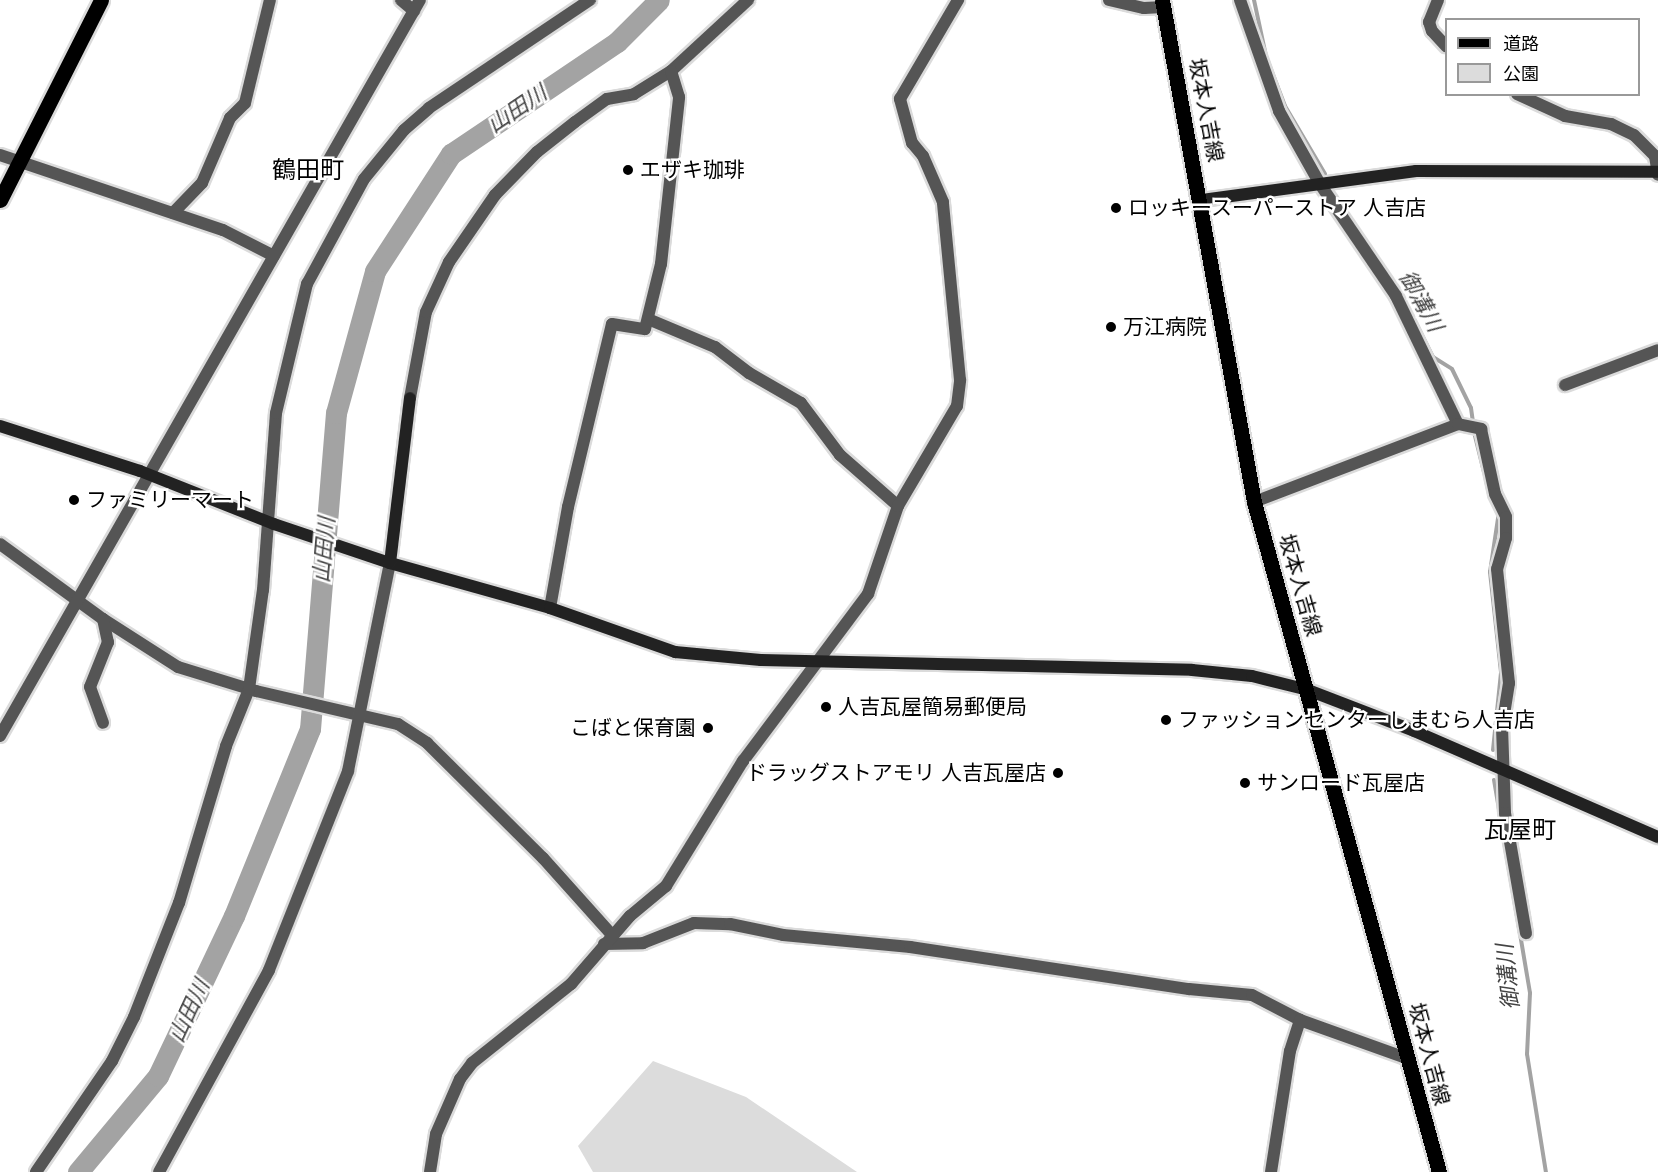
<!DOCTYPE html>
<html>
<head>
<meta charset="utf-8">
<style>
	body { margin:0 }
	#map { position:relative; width:1658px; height:1172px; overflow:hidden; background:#fff; font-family:Jost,"Noto Sans JP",sans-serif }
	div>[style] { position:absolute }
	.green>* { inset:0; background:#dcdcdc }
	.stream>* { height:4px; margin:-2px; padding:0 2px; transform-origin:2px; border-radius:2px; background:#a3a3a3 }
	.river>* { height:21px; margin:-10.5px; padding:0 10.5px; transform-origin:10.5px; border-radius:10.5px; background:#a3a3a3 }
	.roads { filter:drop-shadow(2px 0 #dbdbdb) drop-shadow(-2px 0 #dbdbdb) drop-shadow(0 2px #dbdbdb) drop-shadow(0 -2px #dbdbdb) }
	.street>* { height:12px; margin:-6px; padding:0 6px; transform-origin:6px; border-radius:6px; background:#555 }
	.secondary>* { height:12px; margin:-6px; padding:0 6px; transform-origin:6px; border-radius:6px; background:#222 }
	.primary>* { height:15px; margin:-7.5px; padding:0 7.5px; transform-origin:7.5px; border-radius:7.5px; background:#000 }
	.dots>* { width:16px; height:16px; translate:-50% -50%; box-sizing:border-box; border:3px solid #fff; border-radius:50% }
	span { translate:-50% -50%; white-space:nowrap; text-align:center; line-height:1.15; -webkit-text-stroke:5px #fff; paint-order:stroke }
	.street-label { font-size:21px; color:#000 }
	.poi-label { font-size:21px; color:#000 }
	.left { translate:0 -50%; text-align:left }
	.right { translate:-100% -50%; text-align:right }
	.water-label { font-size:22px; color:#444; font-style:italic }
	.quarter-label { font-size:24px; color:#000 }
	.legend { position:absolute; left:1445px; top:18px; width:195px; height:78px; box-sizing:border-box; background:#fff; border:2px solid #999; margin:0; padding:8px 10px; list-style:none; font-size:18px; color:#000 }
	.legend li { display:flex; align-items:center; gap:12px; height:30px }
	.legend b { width:30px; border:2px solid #999 }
</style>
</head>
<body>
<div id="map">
	<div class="green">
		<div style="clip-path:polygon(653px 1061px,746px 1097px,857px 1172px,593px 1172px,578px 1146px)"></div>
	</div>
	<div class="stream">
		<div style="left:1254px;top:0;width:57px;rotate:77.9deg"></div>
		<div style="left:1266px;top:56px;width:53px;rotate:69.2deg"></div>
		<div style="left:1285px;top:106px;width:79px;rotate:59.5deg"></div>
		<div style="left:1408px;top:307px;width:56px;rotate:63.4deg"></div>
		<div style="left:1433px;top:357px;width:22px;rotate:32deg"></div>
		<div style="left:1452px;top:369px;width:43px;rotate:64deg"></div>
		<div style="left:1471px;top:408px;width:15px;rotate:82deg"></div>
		<div style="left:1475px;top:436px;width:36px;rotate:76deg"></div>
		<div style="left:1493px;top:750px;width:78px;rotate:-84.1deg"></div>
		<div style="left:1501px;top:672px;width:101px;rotate:-96.3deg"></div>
		<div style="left:1490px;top:572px;width:61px;rotate:-81.5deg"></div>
		<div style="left:1494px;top:780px;width:216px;rotate:80.4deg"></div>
		<div style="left:1530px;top:993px;width:61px;rotate:92.8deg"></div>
		<div style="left:1527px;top:1054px;width:120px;rotate:80.9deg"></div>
	</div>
	<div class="river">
		<div style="left:78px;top:1172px;width:125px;rotate:-50.2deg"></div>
		<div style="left:158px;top:1076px;width:177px;rotate:-64.6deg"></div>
		<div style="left:234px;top:916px;width:202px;rotate:-67.9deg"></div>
		<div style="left:310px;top:729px;width:317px;rotate:-85.3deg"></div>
		<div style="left:336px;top:413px;width:147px;rotate:-74.6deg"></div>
		<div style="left:375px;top:271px;width:140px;rotate:-57deg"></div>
		<div style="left:451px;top:154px;width:200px;rotate:-34deg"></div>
		<div style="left:617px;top:42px;width:59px;rotate:-45deg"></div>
	</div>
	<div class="roads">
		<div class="street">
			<div style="left:401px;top:0;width:17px;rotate:40deg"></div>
			<div style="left:1109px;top:0;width:36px;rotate:13deg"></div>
			<div style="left:1144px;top:8px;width:20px;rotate:-3deg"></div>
			<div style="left:1240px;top:0;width:118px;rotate:70.6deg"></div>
			<div style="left:1279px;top:111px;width:84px;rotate:60.7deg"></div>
			<div style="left:1320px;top:184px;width:135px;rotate:55.8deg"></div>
			<div style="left:1396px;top:296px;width:142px;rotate:64.2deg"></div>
			<div style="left:1438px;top:0;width:24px;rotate:112deg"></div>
			<div style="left:1429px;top:22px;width:9px;rotate:72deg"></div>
			<div style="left:1432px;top:31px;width:21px;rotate:47deg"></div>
			<div style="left:1517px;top:94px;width:53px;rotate:24.6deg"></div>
			<div style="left:1565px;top:116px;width:47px;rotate:9.9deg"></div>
			<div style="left:1611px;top:124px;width:25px;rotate:26deg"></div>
			<div style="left:1634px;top:135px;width:30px;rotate:45deg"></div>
			<div style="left:1655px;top:156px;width:19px;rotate:81deg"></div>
			<div style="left:0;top:155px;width:235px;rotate:18.6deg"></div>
			<div style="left:223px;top:230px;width:57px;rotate:27deg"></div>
			<div style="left:173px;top:213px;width:42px;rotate:-46deg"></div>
			<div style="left:202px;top:183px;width:71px;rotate:-66.7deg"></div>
			<div style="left:230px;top:118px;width:21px;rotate:-45deg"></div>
			<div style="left:245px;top:103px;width:106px;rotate:-76.4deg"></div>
			<div style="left:648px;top:319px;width:73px;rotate:22.7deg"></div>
			<div style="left:715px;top:347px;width:43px;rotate:37.4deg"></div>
			<div style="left:749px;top:373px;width:60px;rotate:30deg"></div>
			<div style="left:801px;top:403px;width:65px;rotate:53.1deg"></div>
			<div style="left:840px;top:455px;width:77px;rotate:41.3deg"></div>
			<div style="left:1565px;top:385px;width:99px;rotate:-20.6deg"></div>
			<div style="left:410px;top:398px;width:87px;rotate:-79.5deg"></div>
			<div style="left:426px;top:312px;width:55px;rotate:-65.3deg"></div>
			<div style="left:449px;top:262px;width:81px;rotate:-55.5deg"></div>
			<div style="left:495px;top:195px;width:60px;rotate:-45.7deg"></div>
			<div style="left:537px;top:152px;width:48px;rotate:-38.3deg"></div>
			<div style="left:575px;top:122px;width:39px;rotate:-36deg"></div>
			<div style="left:607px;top:99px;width:27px;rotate:-10deg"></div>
			<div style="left:634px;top:94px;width:44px;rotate:-31.9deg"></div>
			<div style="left:671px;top:71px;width:105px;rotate:-42.7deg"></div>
			<div style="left:1254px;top:502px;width:218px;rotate:-20.9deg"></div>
			<div style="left:1458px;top:424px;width:24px;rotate:12deg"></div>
			<div style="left:1481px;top:429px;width:66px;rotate:77.8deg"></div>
			<div style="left:1495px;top:494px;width:25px;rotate:64deg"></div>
			<div style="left:1506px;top:517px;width:21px;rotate:90deg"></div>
			<div style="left:1506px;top:538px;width:32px;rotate:106deg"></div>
			<div style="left:1497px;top:569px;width:115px;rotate:84deg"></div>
			<div style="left:1509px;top:683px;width:45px;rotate:99deg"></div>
			<div style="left:1502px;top:727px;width:86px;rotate:88deg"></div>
			<div style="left:1505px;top:813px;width:122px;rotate:80.1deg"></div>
			<div style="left:0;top:544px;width:127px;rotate:36.1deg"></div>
			<div style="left:103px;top:619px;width:89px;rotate:32.6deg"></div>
			<div style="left:178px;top:667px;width:82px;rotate:17.1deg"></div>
			<div style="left:256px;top:691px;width:146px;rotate:13.1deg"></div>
			<div style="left:398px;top:724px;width:35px;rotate:33deg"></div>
			<div style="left:427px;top:743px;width:163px;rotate:44.8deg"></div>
			<div style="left:543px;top:858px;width:103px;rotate:48.1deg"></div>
			<div style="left:550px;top:608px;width:103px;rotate:-79.9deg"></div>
			<div style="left:568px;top:507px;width:188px;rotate:-76.5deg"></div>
			<div style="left:612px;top:324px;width:33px;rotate:9deg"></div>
			<div style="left:645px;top:329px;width:67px;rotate:-76.2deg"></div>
			<div style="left:661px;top:264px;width:168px;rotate:-83.8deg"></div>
			<div style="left:679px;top:97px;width:27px;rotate:-107deg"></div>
			<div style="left:103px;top:619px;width:24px;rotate:78deg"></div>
			<div style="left:108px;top:642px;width:48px;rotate:111.8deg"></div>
			<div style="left:90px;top:687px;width:38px;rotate:70deg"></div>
			<div style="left:0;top:736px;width:847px;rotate:-60.29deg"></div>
			<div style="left:604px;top:944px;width:39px;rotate:-1deg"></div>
			<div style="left:643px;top:943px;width:55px;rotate:-21.4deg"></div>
			<div style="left:694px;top:923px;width:36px;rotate:2deg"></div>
			<div style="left:730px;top:924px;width:54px;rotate:11.7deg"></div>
			<div style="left:783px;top:935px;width:128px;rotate:5.4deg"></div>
			<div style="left:910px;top:947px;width:282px;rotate:8.6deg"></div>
			<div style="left:1189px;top:989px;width:63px;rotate:5.4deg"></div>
			<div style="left:1252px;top:995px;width:54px;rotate:27.5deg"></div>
			<div style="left:1300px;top:1020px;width:116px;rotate:19.7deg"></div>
			<div style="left:36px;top:1172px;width:135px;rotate:-55.6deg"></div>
			<div style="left:112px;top:1061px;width:49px;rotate:-63.4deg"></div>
			<div style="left:134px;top:1017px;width:123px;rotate:-68.5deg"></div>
			<div style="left:179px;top:903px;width:164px;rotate:-73.3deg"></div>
			<div style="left:226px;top:746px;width:61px;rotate:-68deg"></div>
			<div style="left:249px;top:689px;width:100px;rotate:-82deg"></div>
			<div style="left:263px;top:590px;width:177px;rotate:-85.8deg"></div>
			<div style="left:276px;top:413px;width:133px;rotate:-76.5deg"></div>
			<div style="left:307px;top:284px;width:119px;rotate:-61.5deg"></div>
			<div style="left:364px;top:179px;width:63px;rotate:-50.8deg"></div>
			<div style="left:404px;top:130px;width:33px;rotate:-41deg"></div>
			<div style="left:429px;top:108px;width:194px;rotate:-33.9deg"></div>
			<div style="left:159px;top:1172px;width:230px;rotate:-61.4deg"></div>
			<div style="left:269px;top:970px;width:214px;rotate:-68.3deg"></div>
			<div style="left:348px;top:771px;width:212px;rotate:-78.6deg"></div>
			<div style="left:430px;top:1172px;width:38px;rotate:-81deg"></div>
			<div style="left:436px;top:1134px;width:60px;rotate:-66.4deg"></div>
			<div style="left:460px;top:1079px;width:20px;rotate:-53deg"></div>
			<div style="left:472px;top:1063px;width:127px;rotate:-38.6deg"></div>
			<div style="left:571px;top:984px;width:90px;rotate:-49.1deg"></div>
			<div style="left:630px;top:916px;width:47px;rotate:-39.8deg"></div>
			<div style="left:666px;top:886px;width:147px;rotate:-58.4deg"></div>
			<div style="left:743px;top:761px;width:209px;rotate:-53.2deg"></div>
			<div style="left:868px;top:594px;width:93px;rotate:-71.2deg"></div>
			<div style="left:898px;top:506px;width:116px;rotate:-59.5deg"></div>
			<div style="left:957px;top:406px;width:26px;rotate:-83deg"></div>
			<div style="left:960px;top:380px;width:179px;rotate:-95.5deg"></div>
			<div style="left:943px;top:202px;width:50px;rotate:-113.5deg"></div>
			<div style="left:923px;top:156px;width:17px;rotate:-130deg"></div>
			<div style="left:912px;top:143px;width:46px;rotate:-105.3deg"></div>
			<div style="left:900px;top:99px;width:115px;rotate:-59.6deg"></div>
			<div style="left:1271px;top:1172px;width:122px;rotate:-81.1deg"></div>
			<div style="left:1290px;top:1051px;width:33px;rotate:-72deg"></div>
		</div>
		<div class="secondary">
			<div style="left:1202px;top:200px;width:216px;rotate:-7.7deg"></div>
			<div style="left:1416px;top:171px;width:242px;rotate:0.2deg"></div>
			<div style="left:0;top:426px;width:147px;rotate:17.8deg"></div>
			<div style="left:140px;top:471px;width:144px;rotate:21.6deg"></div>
			<div style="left:274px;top:524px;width:122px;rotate:18.6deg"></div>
			<div style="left:390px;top:563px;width:166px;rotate:15.7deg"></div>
			<div style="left:550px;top:608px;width:133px;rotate:19.4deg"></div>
			<div style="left:675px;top:652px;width:86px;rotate:5.3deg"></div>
			<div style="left:761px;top:660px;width:431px;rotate:1.3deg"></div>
			<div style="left:1192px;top:670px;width:60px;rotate:5.7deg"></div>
			<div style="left:1252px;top:676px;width:58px;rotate:14deg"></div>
			<div style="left:1308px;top:690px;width:114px;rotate:21.1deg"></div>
			<div style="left:1414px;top:731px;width:266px;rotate:23.5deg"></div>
			<div style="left:390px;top:563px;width:166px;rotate:-83.1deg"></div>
		</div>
		<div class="primary">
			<div style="left:1162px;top:0;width:510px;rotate:79.61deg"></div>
			<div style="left:1254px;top:502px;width:695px;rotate:74.56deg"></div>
			<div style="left:0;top:200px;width:224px;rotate:-63.2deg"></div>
		</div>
	</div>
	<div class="dots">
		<div style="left:628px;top:170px;background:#000"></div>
		<div style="left:1116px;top:208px;background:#000"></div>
		<div style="left:1111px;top:327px;background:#000"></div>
		<div style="left:74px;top:500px;background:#000"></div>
		<div style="left:826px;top:707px;background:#000"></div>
		<div style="left:1166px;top:720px;background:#000"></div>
		<div style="left:708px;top:728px;background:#000"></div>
		<div style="left:1058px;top:773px;background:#000"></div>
		<div style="left:1245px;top:783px;background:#000"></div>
	</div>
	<div class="street-label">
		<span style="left:1206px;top:110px;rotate:79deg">坂本人吉線</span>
		<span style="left:1300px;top:585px;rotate:74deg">坂本人吉線</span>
		<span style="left:1429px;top:1054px;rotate:75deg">坂本人吉線</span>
	</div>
	<div class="poi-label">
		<span class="left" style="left:640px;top:170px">エザキ珈琲</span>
		<span class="left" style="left:1128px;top:208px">ロッキースーパーストア 人吉店</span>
		<span class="left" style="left:1123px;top:327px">万江病院</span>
		<span class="left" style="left:86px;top:500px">ファミリーマート</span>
		<span class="left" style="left:838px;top:707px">人吉瓦屋簡易郵便局</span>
		<span class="left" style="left:1178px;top:720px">ファッションセンターしまむら人吉店</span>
		<span class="right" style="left:696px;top:728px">こばと保育園</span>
		<span class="right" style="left:1046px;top:773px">ドラッグストアモリ 人吉瓦屋店</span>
		<span class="left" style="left:1257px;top:783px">サンロード瓦屋店</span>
	</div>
	<div class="water-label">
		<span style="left:517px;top:109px;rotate:-34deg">山田川</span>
		<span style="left:1421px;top:301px;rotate:61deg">御溝川</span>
		<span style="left:324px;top:550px;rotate:-85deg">山田川</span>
		<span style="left:1508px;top:977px;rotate:-96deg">御溝川</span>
		<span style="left:189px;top:1011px;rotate:-65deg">山田川</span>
	</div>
	<div class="quarter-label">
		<span style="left:308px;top:170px">鶴田町</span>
		<span style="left:1520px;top:830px">瓦屋町</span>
	</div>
	<ul class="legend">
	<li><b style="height:8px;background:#000"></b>道路</li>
	<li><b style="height:16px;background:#dcdcdc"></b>公園</li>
	</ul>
</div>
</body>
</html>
